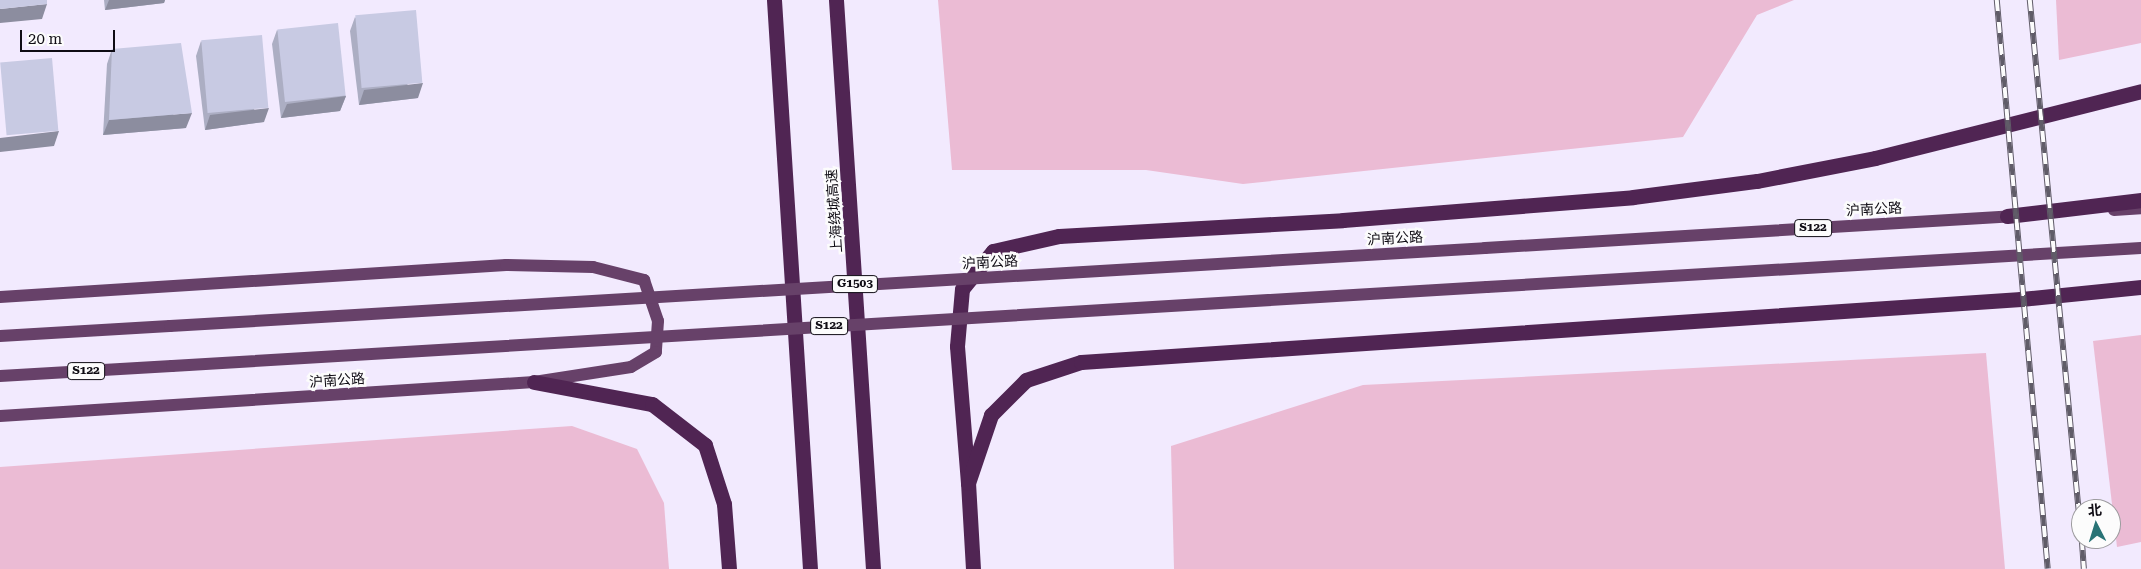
<!DOCTYPE html>
<html>
<head>
<meta charset="utf-8">
<style>
	body { margin:0 }
	#map { position:relative; width:2141px; height:569px; overflow:hidden; background:#f2eafe; font-family:"Roboto Serif","Noto Sans SC",serif }
	div>[style] { position:absolute }
	.green>* { inset:0; background:#ebbbd4 }
	.major>* { height:12px; margin:-6px; padding:0 6px; transform-origin:6px; border-radius:6px; background:#674169 }
	.highway>* { height:15px; margin:-7.5px; padding:0 7.5px; transform-origin:7.5px; border-radius:7.5px; background:#502553 }
	.rail>* { height:5.5px; margin-top:-2.75px; transform-origin:0; background:repeating-linear-gradient(90deg,#fcfcfc 0 11px,#605c68 0 22px); box-sizing:border-box; border-block:1px solid #605c68 }
	.major-bridge>* { height:12px; margin:-6px; padding:0 6px; transform-origin:6px; border-radius:6px; background:#674169 }
	.wall>* { inset:0; background:#acaec3 }
	.shaded-wall>* { inset:0; background:#8c8d9f }
	.building>* { inset:0; background:#c8cae3; transform-origin:0 0 }
	span { translate:-50% -50%; white-space:nowrap; text-align:center; line-height:1.15; -webkit-text-stroke:5px #fcfcfc; paint-order:stroke }
	.shield-label span { padding:1px 4px; background:#fcfcfc; border:1px solid; border-radius:4px; -webkit-text-stroke-width:0 }
	.shield-label { font-size:12px; color:#0f0c14; font-weight:700 }
	.street-label { font-size:14px; color:#0f0c14 }
	.north { position:absolute; left:2071px; top:499px; width:50px; height:50px; box-sizing:border-box; background:#fcfcfc; border:1px solid #9d9c9f; border-radius:50%; rotate:355deg; font-size:14px; font-weight:700; line-height:20px; text-align:center; color:#0f0c14 }
	.north::after { content:''; display:block; margin:auto; width:18px; height:22px; background:#297376; clip-path:polygon(50% 0,100% 100%,50% 72%,0 100%) }
	.scale { position:absolute; left:20px; top:30px; width:95px; height:22px; box-sizing:border-box; border:2px solid #0f0c14; border-top:0; padding-left:6px; font-size:15px; line-height:18px; white-space:nowrap; color:#0f0c14; -webkit-text-stroke:4px #fcfcfc; paint-order:stroke }
</style>
</head>
<body>
<div id="map">
	<div class="green">
		<div style="clip-path:polygon(938px 0,1794px 0,1757px 15px,1683px 137px,1243px 184px,1146px 170px,952px 170px)"></div>
		<div style="clip-path:polygon(2056px 0,2141px 0,2141px 43px,2059px 60px)"></div>
		<div style="clip-path:polygon(2141px 335px,2141px 542px,2117px 547px,2093px 341px)"></div>
		<div style="clip-path:polygon(1986px 353px,2005px 569px,1174px 569px,1171px 446px,1363px 385px)"></div>
		<div style="clip-path:polygon(572px 426px,637px 449px,664px 503px,669px 569px,0 569px,0 467px)"></div>
	</div>
	<div class="major">
		<div style="left:2114px;top:210px;width:27px;rotate:-4deg"></div>
		<div style="left:1485px;top:248px;width:532px;rotate:-3.45deg"></div>
		<div style="left:1487px;top:287px;width:655px;rotate:-3.41deg"></div>
		<div style="left:0;top:297px;width:507px;rotate:-3.62deg"></div>
		<div style="left:506px;top:265px;width:87px;rotate:1.3deg"></div>
		<div style="left:593px;top:267px;width:53px;rotate:14.3deg"></div>
		<div style="left:644px;top:280px;width:43px;rotate:71.1deg"></div>
		<div style="left:658px;top:321px;width:31px;rotate:94deg"></div>
		<div style="left:656px;top:352px;width:29px;rotate:149deg"></div>
		<div style="left:631px;top:367px;width:98px;rotate:171.2deg"></div>
		<div style="left:534px;top:382px;width:535px;rotate:176.36deg"></div>
		<div style="left:0;top:336px;width:170px;rotate:-3.4deg"></div>
		<div style="left:0;top:376px;width:172px;rotate:-3.3deg"></div>
	</div>
	<div class="highway">
		<div style="left:774px;top:0;width:570px;rotate:86.38deg"></div>
		<div style="left:836px;top:0;width:570px;rotate:86.28deg"></div>
		<div style="left:2007px;top:216px;width:135px;rotate:-6.8deg"></div>
		<div style="left:534px;top:382px;width:120px;rotate:10.6deg"></div>
		<div style="left:652px;top:404px;width:67px;rotate:37.7deg"></div>
		<div style="left:705px;top:445px;width:62px;rotate:72.1deg"></div>
		<div style="left:724px;top:504px;width:65px;rotate:85.6deg"></div>
		<div style="left:968px;top:483px;width:137px;rotate:-94.6deg"></div>
		<div style="left:957px;top:346px;width:57px;rotate:-85deg"></div>
		<div style="left:962px;top:289px;width:49px;rotate:-50.8deg"></div>
		<div style="left:993px;top:251px;width:68px;rotate:-12.8deg"></div>
		<div style="left:1059px;top:236px;width:284px;rotate:-3.2deg"></div>
		<div style="left:1343px;top:220px;width:291px;rotate:-4.5deg"></div>
		<div style="left:1633px;top:197px;width:125px;rotate:-7.4deg"></div>
		<div style="left:1757px;top:181px;width:120px;rotate:-11deg"></div>
		<div style="left:1875px;top:158px;width:274px;rotate:-14.1deg"></div>
		<div style="left:973px;top:569px;width:86px;rotate:-93.3deg"></div>
		<div style="left:968px;top:483px;width:72px;rotate:-71.3deg"></div>
		<div style="left:991px;top:415px;width:49px;rotate:-45deg"></div>
		<div style="left:1026px;top:380px;width:58px;rotate:-18.1deg"></div>
		<div style="left:1081px;top:362px;width:942px;rotate:-3.83deg"></div>
		<div style="left:2021px;top:299px;width:121px;rotate:-5.7deg"></div>
	</div>
	<div class="rail">
		<div style="left:1997px;top:0;width:571px;rotate:84.88deg"></div>
		<div style="left:2030px;top:0;width:535px;rotate:84.53deg"></div>
		<div style="left:2082px;top:539px;width:30px;rotate:86deg"></div>
	</div>
	<div class="major-bridge">
		<div style="left:170px;top:326px;width:1317px;rotate:-3.39deg"></div>
		<div style="left:172px;top:366px;width:1317px;rotate:-3.44deg"></div>
	</div>
	<div class="wall">
		<div style="clip-path:polygon(104px 0,165px 0,164px 3px,105px 10px)"></div>
		<div style="clip-path:polygon(355px 17px,418px 98px,359px 105px,350px 31px)"></div>
		<div style="clip-path:polygon(277px 30px,346px 96px,340px 111px,281px 118px,272px 44px)"></div>
		<div style="clip-path:polygon(201px 41px,264px 122px,205px 130px,196px 56px)"></div>
		<div style="clip-path:polygon(112px 49px,186px 128px,103px 135px,107px 64px)"></div>
	</div>
	<div class="shaded-wall">
		<div style="clip-path:polygon(109px 0,165px 0,164px 3px,105px 10px)"></div>
		<div style="clip-path:polygon(47px 4px,42px 19px,0 23px,0 9px)"></div>
		<div style="clip-path:polygon(423px 83px,418px 98px,359px 105px,364px 90px)"></div>
		<div style="clip-path:polygon(346px 96px,340px 111px,281px 118px,287px 104px)"></div>
		<div style="clip-path:polygon(269px 108px,264px 122px,205px 130px,210px 115px)"></div>
		<div style="clip-path:polygon(192px 113px,186px 128px,103px 135px,109px 120px)"></div>
		<div style="clip-path:polygon(59px 131px,54px 146px,0 152px,0 138px)"></div>
	</div>
	<div class="building">
		<div style="clip-path:polygon(0 0,47px 0,47px 4px,0 9px)"></div>
		<div style="left:416px;top:10px;width:73px;height:61px;rotate:85deg"></div>
		<div style="left:338px;top:23px;width:73px;height:61px;rotate:84deg"></div>
		<div style="left:262px;top:35px;width:73px;height:61px;rotate:85deg"></div>
		<div style="clip-path:polygon(181px 43px,192px 113px,109px 120px,112px 49px)"></div>
		<div style="left:52px;top:58px;width:73px;height:52px;rotate:85deg"></div>
	</div>
	<div class="shield-label">
		<span style="left:1813px;top:228px">S122</span>
		<span style="left:855px;top:284px">G1503</span>
		<span style="left:829px;top:326px">S122</span>
		<span style="left:86px;top:371px">S122</span>
	</div>
	<div class="street-label">
		<span style="left:1874px;top:209px;rotate:-3deg">沪南公路</span>
		<span style="left:834px;top:211px;rotate:-94deg">上海绕城高速</span>
		<span style="left:1395px;top:238px;rotate:-3deg">沪南公路</span>
		<span style="left:990px;top:262px;rotate:-3deg">沪南公路</span>
		<span style="left:337px;top:380px;rotate:-4deg">沪南公路</span>
	</div>
	<div class="north">北</div>
	<div class="scale">20 m</div>
</div>
</body>
</html>
